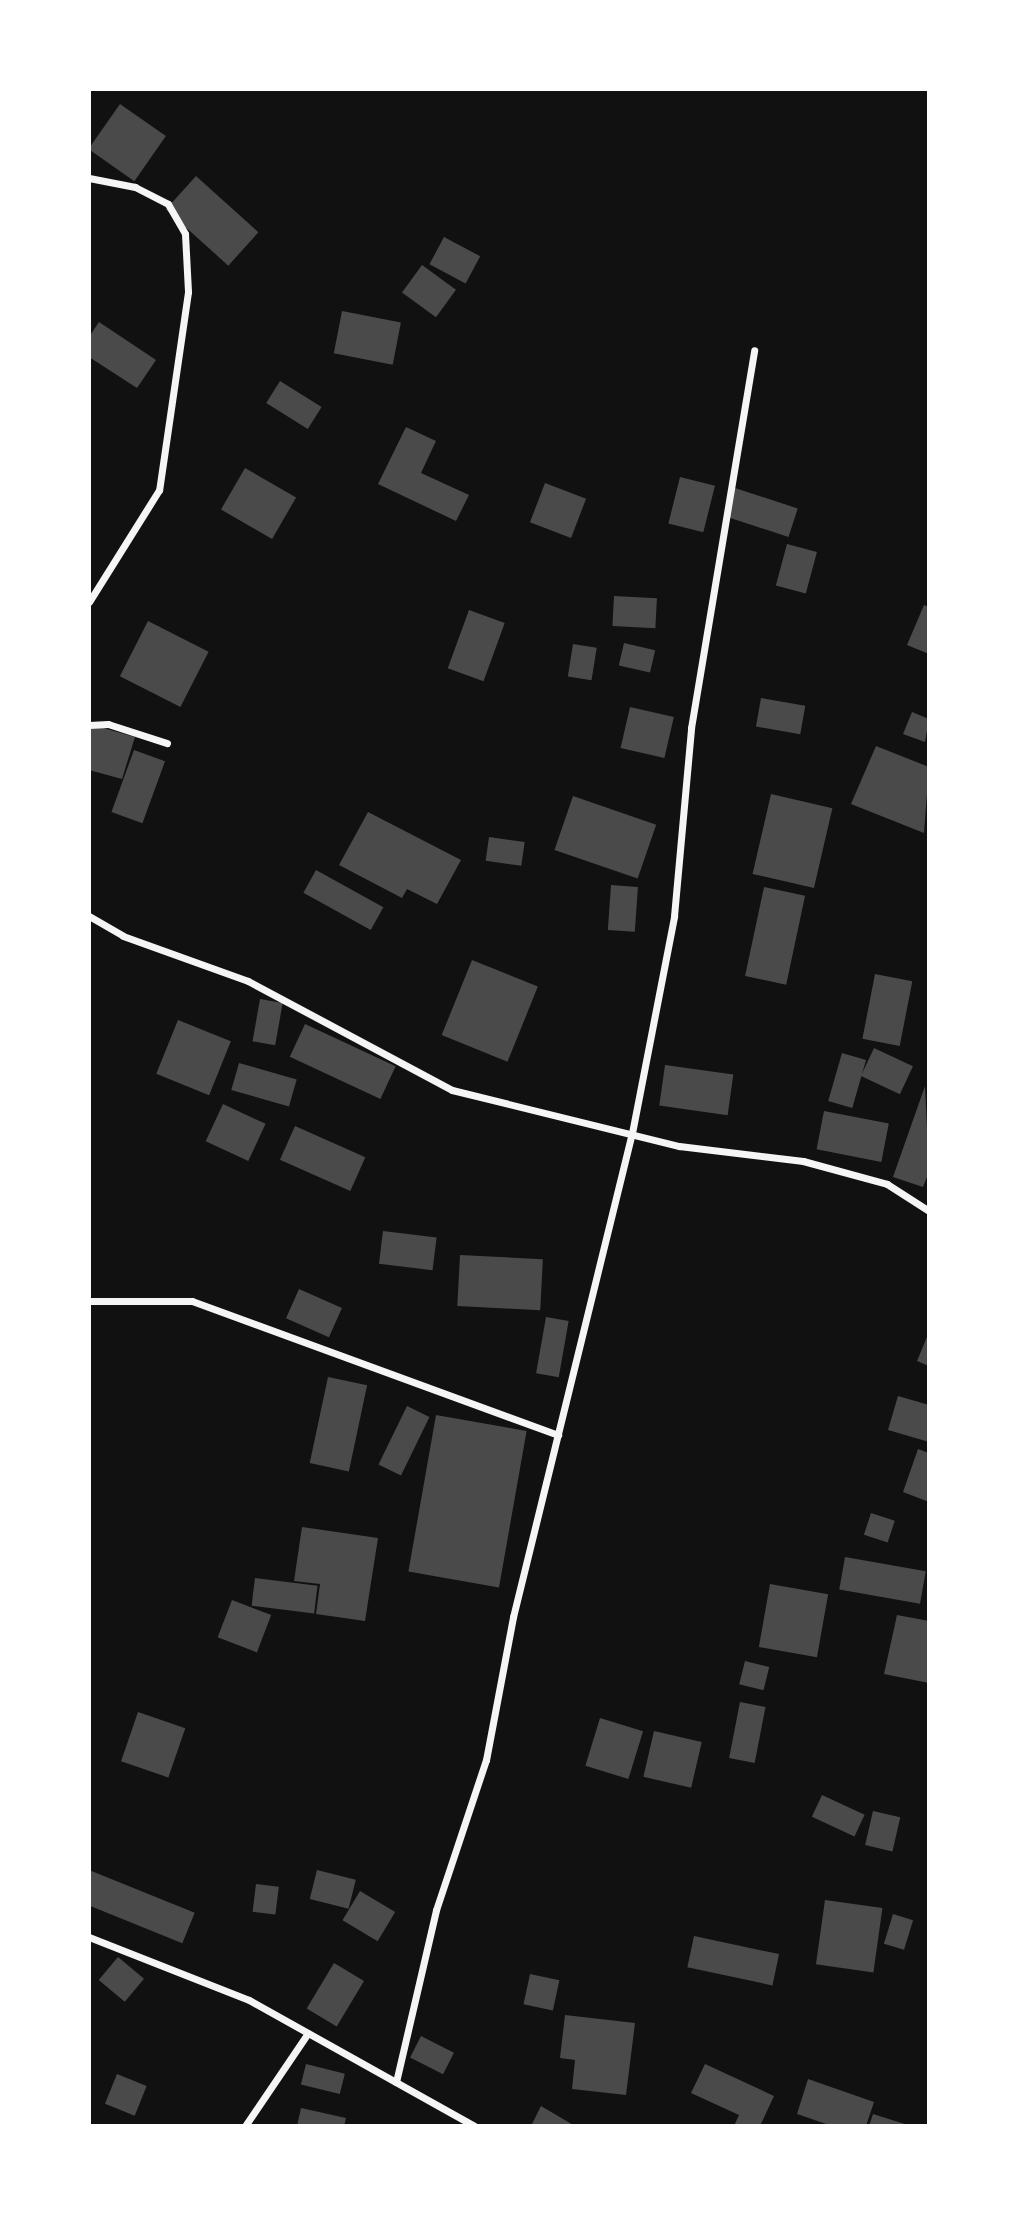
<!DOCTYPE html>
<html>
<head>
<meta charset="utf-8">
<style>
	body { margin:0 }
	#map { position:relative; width:1018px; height:2215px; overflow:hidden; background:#111; font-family:"Source Sans 3",sans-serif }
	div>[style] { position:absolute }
	.building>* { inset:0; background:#4a4a4a; transform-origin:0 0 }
	.minor>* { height:7px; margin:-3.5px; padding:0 3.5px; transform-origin:3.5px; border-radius:3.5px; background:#f5f5f5 }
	span { translate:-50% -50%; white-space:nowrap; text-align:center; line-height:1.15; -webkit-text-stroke:5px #fff; paint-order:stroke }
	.frame { position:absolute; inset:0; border:91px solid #fff; pointer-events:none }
</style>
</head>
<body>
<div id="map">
	<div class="building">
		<div style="left:120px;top:104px;width:56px;height:55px;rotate:35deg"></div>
		<div style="left:196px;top:176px;width:84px;height:45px;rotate:42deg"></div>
		<div style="left:444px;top:237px;width:41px;height:31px;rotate:28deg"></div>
		<div style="left:422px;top:265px;width:42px;height:34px;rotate:36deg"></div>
		<div style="left:342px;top:311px;width:60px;height:43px;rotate:11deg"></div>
		<div style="clip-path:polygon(99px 322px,156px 360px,137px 388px,89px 357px,89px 337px)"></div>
		<div style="left:280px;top:381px;width:49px;height:26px;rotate:32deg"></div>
		<div style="clip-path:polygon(406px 427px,436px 441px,421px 473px,469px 495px,456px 521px,378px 484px)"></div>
		<div style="left:245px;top:468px;width:59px;height:48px;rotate:30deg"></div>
		<div style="left:680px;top:477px;width:36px;height:48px;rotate:14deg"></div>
		<div style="left:545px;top:483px;width:44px;height:42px;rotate:21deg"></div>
		<div style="left:735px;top:488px;width:66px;height:30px;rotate:18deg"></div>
		<div style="left:787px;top:544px;width:31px;height:43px;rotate:15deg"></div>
		<div style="left:614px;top:596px;width:43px;height:30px;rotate:3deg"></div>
		<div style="clip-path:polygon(924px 605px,929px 607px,929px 654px,907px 645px)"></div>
		<div style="left:469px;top:610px;width:38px;height:62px;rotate:20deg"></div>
		<div style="left:148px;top:621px;width:68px;height:62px;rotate:27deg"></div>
		<div style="left:624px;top:643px;width:32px;height:23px;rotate:13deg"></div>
		<div style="left:573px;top:644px;width:24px;height:33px;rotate:9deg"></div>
		<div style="left:761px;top:698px;width:45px;height:29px;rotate:10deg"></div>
		<div style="left:630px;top:707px;width:45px;height:42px;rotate:13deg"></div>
		<div style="clip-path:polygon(912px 712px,929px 719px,925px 742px,903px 734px)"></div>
		<div style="clip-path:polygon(89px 724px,135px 737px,122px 779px,89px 770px)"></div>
		<div style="clip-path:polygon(876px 746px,929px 767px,924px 833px,851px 804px)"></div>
		<div style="left:134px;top:750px;width:33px;height:66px;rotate:20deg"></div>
		<div style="left:771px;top:794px;width:63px;height:82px;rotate:13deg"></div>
		<div style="left:573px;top:796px;width:88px;height:57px;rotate:19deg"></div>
		<div style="clip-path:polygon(368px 812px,461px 860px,437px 904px,407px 889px,402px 898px,339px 865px)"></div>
		<div style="left:489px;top:837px;width:36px;height:24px;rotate:8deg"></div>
		<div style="left:316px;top:870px;width:77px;height:26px;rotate:29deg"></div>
		<div style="left:611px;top:885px;width:27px;height:45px;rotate:4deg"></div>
		<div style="left:764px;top:887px;width:42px;height:91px;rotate:12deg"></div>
		<div style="left:472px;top:960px;width:71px;height:81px;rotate:22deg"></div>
		<div style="left:875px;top:974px;width:38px;height:66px;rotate:11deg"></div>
		<div style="left:260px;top:999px;width:23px;height:43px;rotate:10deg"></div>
		<div style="left:178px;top:1020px;width:57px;height:58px;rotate:22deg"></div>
		<div style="left:305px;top:1024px;width:100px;height:36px;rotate:25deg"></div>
		<div style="left:874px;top:1048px;width:43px;height:31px;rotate:25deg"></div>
		<div style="left:842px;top:1053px;width:25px;height:50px;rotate:16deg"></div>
		<div style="left:239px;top:1063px;width:60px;height:28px;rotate:16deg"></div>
		<div style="left:665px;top:1065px;width:69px;height:41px;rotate:8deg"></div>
		<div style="clip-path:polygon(925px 1086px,929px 1172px,923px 1187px,893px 1177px)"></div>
		<div style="left:223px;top:1104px;width:47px;height:41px;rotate:25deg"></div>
		<div style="left:824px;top:1111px;width:66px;height:39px;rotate:11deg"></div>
		<div style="left:295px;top:1126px;width:77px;height:37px;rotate:24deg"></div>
		<div style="left:383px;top:1231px;width:54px;height:33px;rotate:7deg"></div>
		<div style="left:460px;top:1255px;width:83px;height:51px;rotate:3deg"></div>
		<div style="left:299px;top:1289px;width:47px;height:32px;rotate:24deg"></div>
		<div style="left:546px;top:1317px;width:23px;height:57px;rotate:10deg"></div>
		<div style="clip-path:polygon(929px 1332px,929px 1366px,917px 1361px)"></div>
		<div style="left:328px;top:1377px;width:40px;height:88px;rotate:12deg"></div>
		<div style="clip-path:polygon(898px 1396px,929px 1405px,929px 1442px,888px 1430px)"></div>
		<div style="left:407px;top:1406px;width:25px;height:65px;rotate:26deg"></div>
		<div style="left:436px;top:1415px;width:92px;height:159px;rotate:10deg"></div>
		<div style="clip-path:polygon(918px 1449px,929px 1453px,929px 1502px,903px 1492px)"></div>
		<div style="left:871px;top:1513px;width:25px;height:23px;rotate:18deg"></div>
		<div style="clip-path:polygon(302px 1527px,378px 1538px,365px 1621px,316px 1614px,320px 1584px,294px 1581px)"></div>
		<div style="left:845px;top:1557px;width:82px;height:33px;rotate:10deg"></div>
		<div style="left:255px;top:1578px;width:63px;height:28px;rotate:7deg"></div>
		<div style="left:770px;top:1584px;width:59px;height:64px;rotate:10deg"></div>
		<div style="left:232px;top:1600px;width:42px;height:40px;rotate:21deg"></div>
		<div style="clip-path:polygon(897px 1615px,929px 1621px,929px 1683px,884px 1674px)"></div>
		<div style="left:745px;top:1661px;width:25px;height:24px;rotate:14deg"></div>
		<div style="left:740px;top:1702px;width:26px;height:57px;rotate:11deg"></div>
		<div style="left:138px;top:1712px;width:50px;height:52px;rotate:19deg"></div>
		<div style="left:600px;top:1718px;width:45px;height:50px;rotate:17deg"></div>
		<div style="left:654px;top:1731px;width:49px;height:47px;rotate:13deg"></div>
		<div style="left:822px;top:1795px;width:47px;height:24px;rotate:25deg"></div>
		<div style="left:873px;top:1811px;width:28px;height:35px;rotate:13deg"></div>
		<div style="left:89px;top:1870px;width:114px;height:33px;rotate:22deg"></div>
		<div style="left:317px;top:1870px;width:40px;height:30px;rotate:14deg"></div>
		<div style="left:256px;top:1884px;width:23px;height:28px;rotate:7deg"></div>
		<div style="left:360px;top:1891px;width:41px;height:34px;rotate:31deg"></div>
		<div style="left:825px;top:1900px;width:58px;height:65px;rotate:8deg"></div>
		<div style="left:893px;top:1914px;width:21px;height:31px;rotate:17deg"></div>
		<div style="left:694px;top:1936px;width:87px;height:32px;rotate:12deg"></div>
		<div style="left:118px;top:1957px;width:34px;height:30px;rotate:40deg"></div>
		<div style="left:334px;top:1963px;width:35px;height:53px;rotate:31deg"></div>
		<div style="left:530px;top:1974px;width:30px;height:31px;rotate:12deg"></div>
		<div style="clip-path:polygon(565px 2015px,635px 2023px,626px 2095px,572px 2089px,575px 2060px,560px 2058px)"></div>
		<div style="left:421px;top:2036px;width:37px;height:24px;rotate:27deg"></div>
		<div style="left:306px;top:2064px;width:40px;height:21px;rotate:14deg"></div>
		<div style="clip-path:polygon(705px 2064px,774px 2096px,760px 2126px,734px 2126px,739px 2115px,691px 2093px)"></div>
		<div style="left:117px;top:2074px;width:32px;height:32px;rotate:22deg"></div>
		<div style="clip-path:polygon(808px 2079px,874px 2102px,866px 2126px,832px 2126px,797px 2114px)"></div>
		<div style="clip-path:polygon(541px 2106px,575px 2126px,531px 2126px)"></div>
		<div style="clip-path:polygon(301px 2108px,346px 2118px,344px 2126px,297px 2126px)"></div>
		<div style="clip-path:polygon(873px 2114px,908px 2125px,908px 2126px,869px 2126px)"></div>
	</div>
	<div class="minor">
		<div style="left:89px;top:178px;width:47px;rotate:11.1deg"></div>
		<div style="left:135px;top:187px;width:37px;rotate:27deg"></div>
		<div style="left:168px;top:204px;width:34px;rotate:60deg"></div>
		<div style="left:185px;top:234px;width:58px;rotate:87deg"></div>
		<div style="left:188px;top:292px;width:200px;rotate:98.3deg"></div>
		<div style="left:159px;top:490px;width:132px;rotate:122deg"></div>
		<div style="left:89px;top:725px;width:19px;rotate:-3deg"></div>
		<div style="left:108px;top:724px;width:62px;rotate:17.9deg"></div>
		<div style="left:89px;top:916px;width:39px;rotate:30deg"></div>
		<div style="left:123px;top:936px;width:133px;rotate:19.8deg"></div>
		<div style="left:248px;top:981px;width:231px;rotate:28.1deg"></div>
		<div style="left:452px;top:1090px;width:234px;rotate:13.9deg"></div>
		<div style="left:679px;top:1146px;width:125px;rotate:6.9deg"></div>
		<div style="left:803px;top:1161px;width:87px;rotate:15.3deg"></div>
		<div style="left:887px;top:1184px;width:50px;rotate:32.7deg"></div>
		<div style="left:89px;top:1301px;width:103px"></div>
		<div style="left:192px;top:1301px;width:390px;rotate:20.1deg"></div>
		<div style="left:89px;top:1937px;width:172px;rotate:21.5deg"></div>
		<div style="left:249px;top:2000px;width:258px;rotate:29.2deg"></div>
		<div style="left:396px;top:2082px;width:177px;rotate:-76.9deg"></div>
		<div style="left:436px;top:1910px;width:158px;rotate:-71.6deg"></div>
		<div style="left:486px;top:1760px;width:146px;rotate:-79.3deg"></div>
		<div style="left:513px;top:1617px;width:498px;rotate:-76.2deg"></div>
		<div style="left:632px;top:1133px;width:221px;rotate:-79deg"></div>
		<div style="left:674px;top:916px;width:189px;rotate:-84.8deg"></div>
		<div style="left:691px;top:728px;width:383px;rotate:-80.5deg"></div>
		<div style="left:245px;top:2126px;width:112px;rotate:-55.9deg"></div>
	</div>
	<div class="frame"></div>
</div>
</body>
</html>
